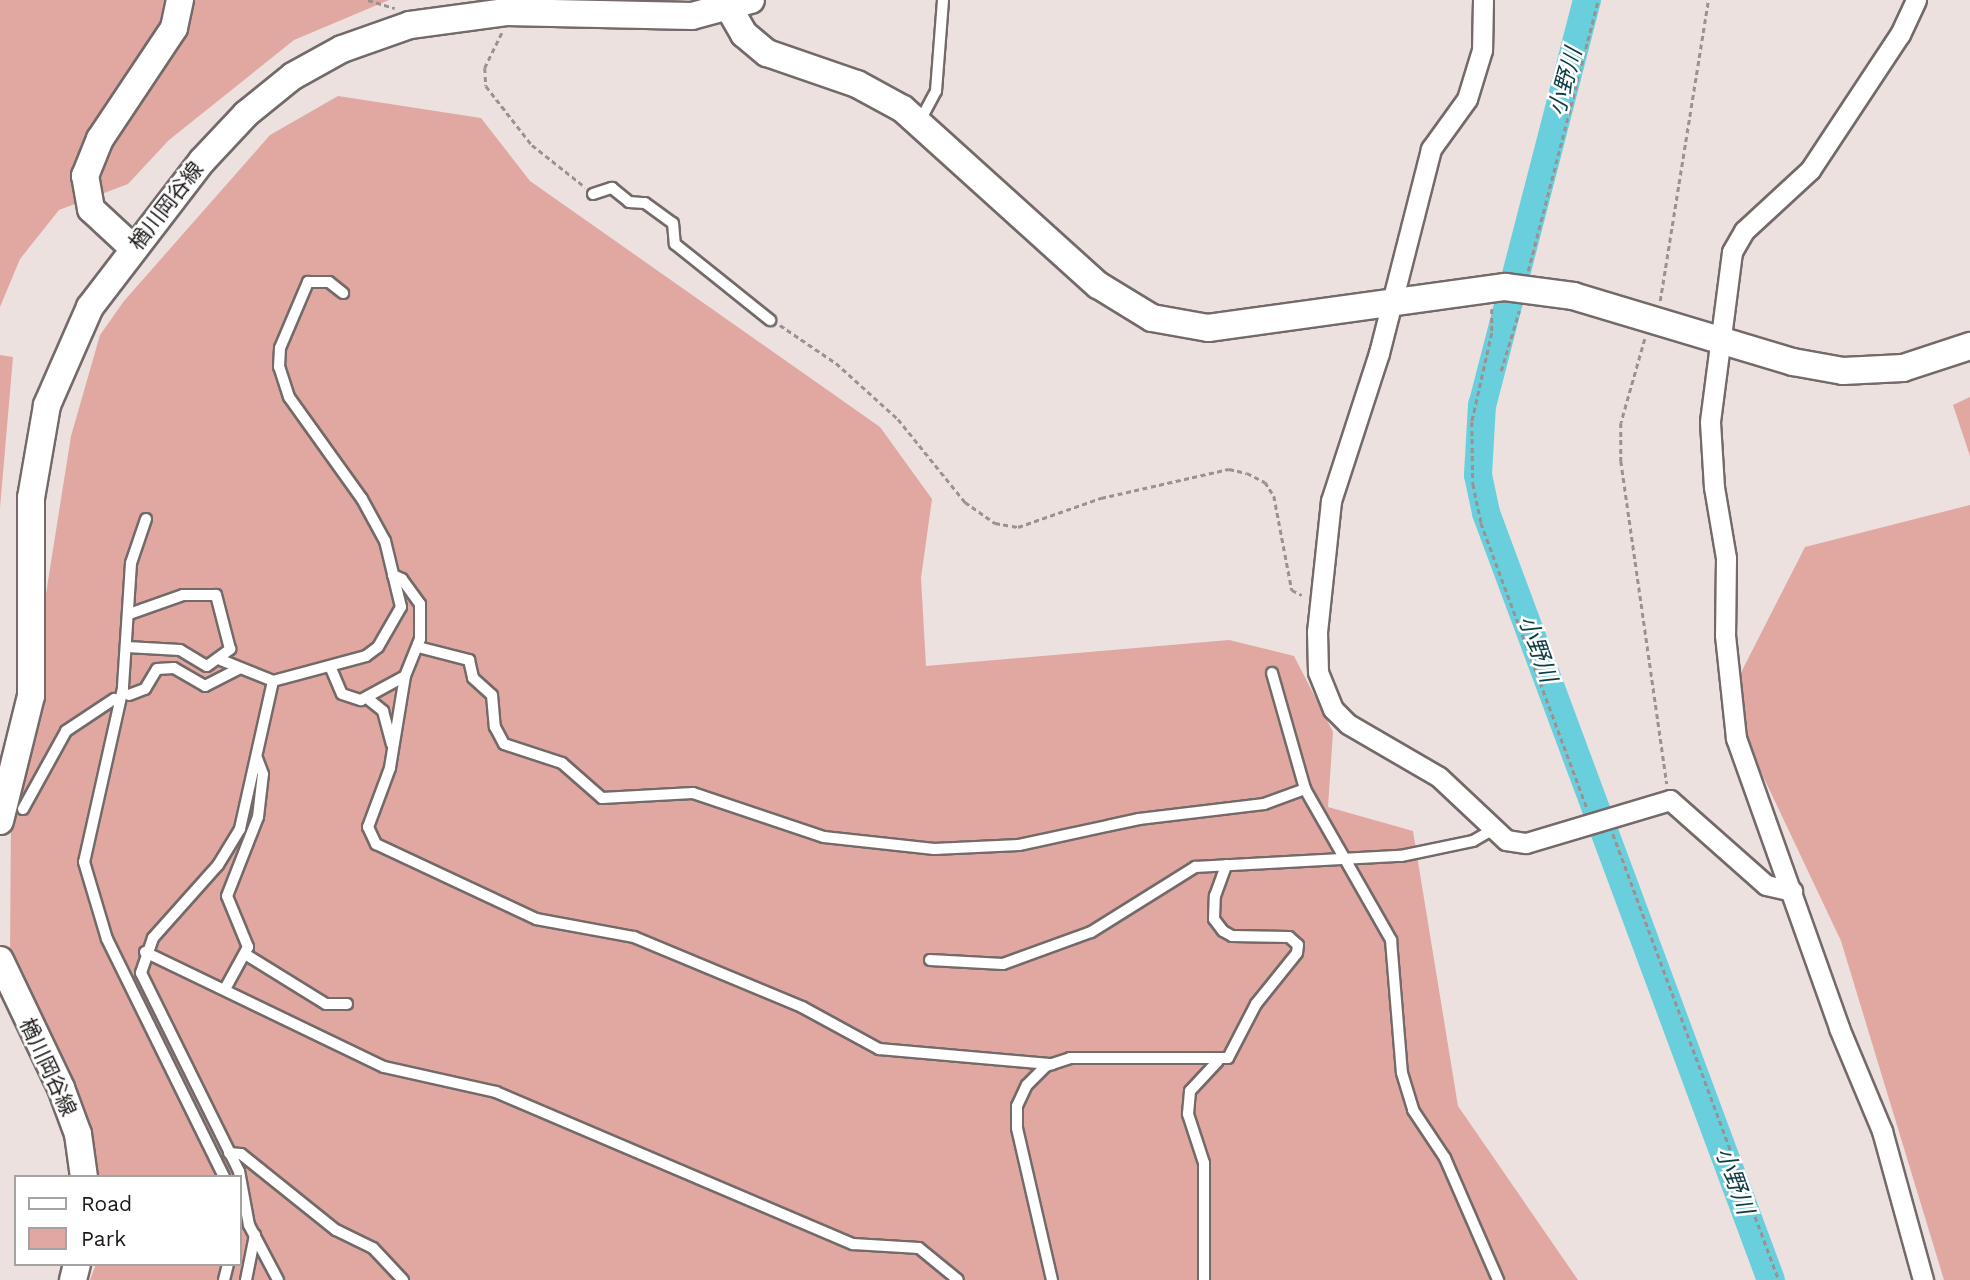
<!DOCTYPE html>
<meta charset="utf-8">
<style>
body{margin:0}
#map{position:relative;width:1970px;height:1280px;overflow:hidden;background:#ece1df;font-family:"Work Sans","Noto Sans JP",sans-serif}
div>[style]{position:absolute}
[style*='--x']{left:calc(var(--x)*1px);top:calc(var(--y)*1px);width:calc(var(--w)*1px);rotate:calc(var(--a)*1deg)}
.green>*{inset:0;background:#e1a8a2}
.river>*{height:28px;margin:-14px;padding:0 14px;transform-origin:14px;border-radius:14px;background:#6acfdd}
.path>*{height:2.5px;margin-top:-1.25px;transform-origin:0;background:repeating-linear-gradient(90deg,#9a9190 0 5px,transparent 0 8.5px)}
.roads{filter:drop-shadow(2px 0 #736a69) drop-shadow(-2px 0 #736a69) drop-shadow(0 2px #736a69) drop-shadow(0 -2px #736a69)}
.lane>*{height:10px;margin:-5px;padding:0 5px;transform-origin:5px;border-radius:5px;background:#fff}
.street>*{height:19px;margin:-9.5px;padding:0 9.5px;transform-origin:9.5px;border-radius:9.5px;background:#fff}
.secondary>*{height:26px;margin:-13px;padding:0 13px;transform-origin:13px;border-radius:13px;background:#fff}
span{translate:-50% -50%;white-space:nowrap;text-align:center;line-height:1.15;-webkit-text-stroke:5px #fff;paint-order:stroke}
.street-label{font-size:21px;color:#1c1817}
.water-label{font-size:23px;color:#0d3d43;font-style:italic}
.legend{position:absolute;left:14px;top:1175px;width:228px;height:91px;box-sizing:border-box;background:#fff;border:2px solid #a4a3a2;margin:0;padding:9px 12px;list-style:none;font-size:21px;color:#1c1817}
.legend li{display:flex;align-items:center;gap:14px;height:35px}
.legend b{width:35px;border:2px solid #a4a3a2}
</style>
<div id="map">
<div class="green">
<div style="clip-path:polygon(0 0,389px 0,294px 40px,169px 140px,128px 184px,59px 210px,20px 259px,0 307px)"></div>
<div style="clip-path:polygon(338px 96px,481px 118px,530px 181px,880px 427px,932px 499px,921px 578px,926px 666px,1229px 640px,1294px 656px,1333px 732px,1328px 807px,1413px 831px,1458px 1106px,1578px 1280px,90px 1280px,96px 1264px,240px 1264px,240px 1177px,77px 1177px,10px 954px,11px 814px,71px 436px,100px 335px,124px 301px,270px 135px)"></div>
<div style="clip-path:polygon(0 355px,13px 357px,0 508px)"></div>
<div style="clip-path:polygon(1970px 397px,1970px 456px,1953px 405px)"></div>
<div style="clip-path:polygon(1970px 505px,1970px 1280px,1944px 1280px,1841px 941px,1727px 700px,1805px 547px)"></div>
</div>
<div class="river">
<div style="--x:1587;--y:0;--w:418;--a:104.5"></div>
<div style="--x:1482;--y:405;--w:70;--a:93.3"></div>
<div style="--x:1478;--y:475;--w:39;--a:78"></div>
<div style="--x:1486;--y:513;--w:818;--a:69.62"></div>
</div>
<div class="path">
<div style="--x:368;--y:0;--w:28;--a:17"></div>
<div style="--x:502;--y:33;--w:39;--a:116"></div>
<div style="--x:485;--y:68;--w:18;--a:87"></div>
<div style="--x:486;--y:86;--w:75;--a:52.1"></div>
<div style="--x:532;--y:145;--w:68;--a:38.4"></div>
<div style="--x:1528;--y:271;--w:280;--a:-75.5"></div>
<div style="--x:1660;--y:301;--w:305;--a:-80.9"></div>
<div style="--x:1492;--y:309;--w:24;--a:90"></div>
<div style="--x:1492;--y:333;--w:91;--a:102.7"></div>
<div style="--x:1472;--y:422;--w:62;--a:89.1"></div>
<div style="--x:1473;--y:484;--w:40;--a:78"></div>
<div style="--x:1481;--y:523;--w:304;--a:69.6"></div>
<div style="--x:780;--y:325;--w:68;--a:34.2"></div>
<div style="--x:836;--y:363;--w:84;--a:42.1"></div>
<div style="--x:898;--y:419;--w:107;--a:51.1"></div>
<div style="--x:965;--y:502;--w:37;--a:35"></div>
<div style="--x:995;--y:523;--w:23;--a:10"></div>
<div style="--x:1018;--y:527;--w:88;--a:-19.3"></div>
<div style="--x:1101;--y:498;--w:131;--a:-12.8"></div>
<div style="--x:1229;--y:469;--w:18;--a:13"></div>
<div style="--x:1247;--y:473;--w:20;--a:27"></div>
<div style="--x:1265;--y:482;--w:17;--a:57"></div>
<div style="--x:1274;--y:496;--w:96;--a:79.2"></div>
<div style="--x:1292;--y:590;--w:11;--a:27"></div>
<div style="--x:1645;--y:339;--w:87;--a:105.9"></div>
<div style="--x:1621;--y:423;--w:38;--a:90"></div>
<div style="--x:1621;--y:461;--w:326;--a:81.9"></div>
<div style="--x:1501;--y:371;--w:63;--a:-73.3"></div>
<div style="--x:1613;--y:834;--w:476;--a:69.6"></div>
</div>
<div class="roads">
<div class="lane">
<div style="--x:920;--y:121;--w:34;--a:-62"></div>
<div style="--x:936;--y:91;--w:91;--a:-85.6"></div>
<div style="--x:593;--y:194;--w:20;--a:-18"></div>
<div style="--x:612;--y:188;--w:22;--a:39"></div>
<div style="--x:629;--y:202;--w:16;--a:4"></div>
<div style="--x:645;--y:203;--w:34;--a:36"></div>
<div style="--x:673;--y:223;--w:21;--a:85"></div>
<div style="--x:675;--y:244;--w:122;--a:38.7"></div>
<div style="--x:146;--y:519;--w:46;--a:108.8"></div>
<div style="--x:131;--y:563;--w:125;--a:93.7"></div>
<div style="--x:123;--y:688;--w:178;--a:102.6"></div>
<div style="--x:84;--y:862;--w:80;--a:73.4"></div>
<div style="--x:107;--y:939;--w:265;--a:63.8"></div>
<div style="--x:127;--y:647;--w:53;--a:3.2"></div>
<div style="--x:180;--y:650;--w:31;--a:31"></div>
<div style="--x:207;--y:666;--w:29;--a:-36"></div>
<div style="--x:230;--y:649;--w:56;--a:-104.5"></div>
<div style="--x:216;--y:595;--w:33;--a:180"></div>
<div style="--x:183;--y:595;--w:57;--a:160.6"></div>
<div style="--x:418;--y:647;--w:53;--a:14.3"></div>
<div style="--x:469;--y:660;--w:18;--a:77"></div>
<div style="--x:473;--y:678;--w:25;--a:42"></div>
<div style="--x:492;--y:695;--w:32;--a:85"></div>
<div style="--x:495;--y:727;--w:19;--a:62"></div>
<div style="--x:504;--y:744;--w:61;--a:18.1"></div>
<div style="--x:562;--y:763;--w:53;--a:41.2"></div>
<div style="--x:602;--y:798;--w:91;--a:-3.1"></div>
<div style="--x:693;--y:793;--w:138;--a:18.6"></div>
<div style="--x:824;--y:837;--w:111;--a:6.2"></div>
<div style="--x:934;--y:849;--w:85;--a:-2.7"></div>
<div style="--x:1019;--y:845;--w:123;--a:-12.2"></div>
<div style="--x:1139;--y:819;--w:126;--a:-6.8"></div>
<div style="--x:1264;--y:804;--w:44;--a:-20.1"></div>
<div style="--x:1305;--y:789;--w:174;--a:60.3"></div>
<div style="--x:1391;--y:940;--w:133;--a:85.3"></div>
<div style="--x:1402;--y:1073;--w:39;--a:73"></div>
<div style="--x:1413;--y:1110;--w:58;--a:56.3"></div>
<div style="--x:1445;--y:1158;--w:133;--a:66.5"></div>
<div style="--x:221;--y:660;--w:56;--a:22"></div>
<div style="--x:273;--y:681;--w:96;--a:-15"></div>
<div style="--x:366;--y:656;--w:15;--a:-37"></div>
<div style="--x:378;--y:647;--w:46;--a:-60.1"></div>
<div style="--x:401;--y:607;--w:68;--a:-103.6"></div>
<div style="--x:385;--y:541;--w:48;--a:-118.7"></div>
<div style="--x:362;--y:499;--w:125;--a:-125.6"></div>
<div style="--x:289;--y:397;--w:32;--a:-108"></div>
<div style="--x:279;--y:367;--w:19;--a:-87"></div>
<div style="--x:280;--y:348;--w:72;--a:-67"></div>
<div style="--x:308;--y:282;--w:21;--a:0"></div>
<div style="--x:329;--y:282;--w:18;--a:38"></div>
<div style="--x:330;--y:666;--w:30;--a:67"></div>
<div style="--x:342;--y:694;--w:20;--a:18"></div>
<div style="--x:361;--y:700;--w:50;--a:-28.6"></div>
<div style="--x:405;--y:676;--w:40;--a:-68"></div>
<div style="--x:420;--y:639;--w:35;--a:-90"></div>
<div style="--x:420;--y:604;--w:31;--a:-126"></div>
<div style="--x:402;--y:579;--w:10;--a:-156"></div>
<div style="--x:1272;--y:673;--w:121;--a:74.1"></div>
<div style="--x:405;--y:676;--w:93;--a:99.3"></div>
<div style="--x:390;--y:768;--w:63;--a:110.4"></div>
<div style="--x:368;--y:827;--w:19;--a:65"></div>
<div style="--x:376;--y:844;--w:177;--a:25.1"></div>
<div style="--x:536;--y:919;--w:100;--a:10.4"></div>
<div style="--x:634;--y:937;--w:182;--a:22.6"></div>
<div style="--x:802;--y:1007;--w:88;--a:28.6"></div>
<div style="--x:879;--y:1049;--w:174;--a:5"></div>
<div style="--x:273;--y:681;--w:152;--a:102.6"></div>
<div style="--x:240;--y:829;--w:42;--a:121.4"></div>
<div style="--x:218;--y:865;--w:98;--a:131.7"></div>
<div style="--x:153;--y:938;--w:37;--a:109"></div>
<div style="--x:141;--y:973;--w:221;--a:63.7"></div>
<div style="--x:239;--y:1171;--w:55;--a:79.5"></div>
<div style="--x:249;--y:1225;--w:62;--a:62.2"></div>
<div style="--x:129;--y:695;--w:17;--a:-21"></div>
<div style="--x:145;--y:689;--w:23;--a:-59"></div>
<div style="--x:157;--y:669;--w:17;--a:-3"></div>
<div style="--x:174;--y:668;--w:36;--a:30"></div>
<div style="--x:205;--y:686;--w:39;--a:-27"></div>
<div style="--x:367;--y:698;--w:21;--a:39"></div>
<div style="--x:383;--y:711;--w:34;--a:75"></div>
<div style="--x:23;--y:809;--w:89;--a:-61.1"></div>
<div style="--x:66;--y:731;--w:58;--a:-33.7"></div>
<div style="--x:145;--y:952;--w:265;--a:25.7"></div>
<div style="--x:384;--y:1067;--w:115;--a:12.6"></div>
<div style="--x:496;--y:1092;--w:388;--a:23.1"></div>
<div style="--x:853;--y:1244;--w:66;--a:3.5"></div>
<div style="--x:919;--y:1248;--w:50;--a:39.4"></div>
<div style="--x:245;--y:954;--w:95;--a:31.7"></div>
<div style="--x:326;--y:1004;--w:21;--a:0"></div>
<div style="--x:930;--y:960;--w:73;--a:3.1"></div>
<div style="--x:1003;--y:964;--w:94;--a:-20"></div>
<div style="--x:1091;--y:932;--w:123;--a:-32"></div>
<div style="--x:1195;--y:867;--w:206;--a:-3.1"></div>
<div style="--x:1401;--y:856;--w:74;--a:-11.8"></div>
<div style="--x:1473;--y:841;--w:24;--a:-30"></div>
<div style="--x:225;--y:989;--w:48;--a:-61.3"></div>
<div style="--x:248;--y:947;--w:55;--a:-112.4"></div>
<div style="--x:227;--y:896;--w:85;--a:-68.6"></div>
<div style="--x:258;--y:817;--w:43;--a:-83.4"></div>
<div style="--x:263;--y:774;--w:17;--a:-111"></div>
<div style="--x:229;--y:1153;--w:12;--a:5"></div>
<div style="--x:241;--y:1154;--w:122;--a:38.7"></div>
<div style="--x:336;--y:1230;--w:41;--a:25.9"></div>
<div style="--x:373;--y:1248;--w:44;--a:46.8"></div>
<div style="--x:224;--y:1280;--w:16;--a:-76"></div>
<div style="--x:246;--y:1280;--w:46;--a:-78.7"></div>
<div style="--x:1052;--y:1280;--w:156;--a:-103"></div>
<div style="--x:1017;--y:1128;--w:22;--a:-90"></div>
<div style="--x:1017;--y:1106;--w:23;--a:-65"></div>
<div style="--x:1027;--y:1085;--w:27;--a:-45"></div>
<div style="--x:1046;--y:1066;--w:25;--a:-18"></div>
<div style="--x:1070;--y:1058;--w:158;--a:0"></div>
<div style="--x:1228;--y:1058;--w:61;--a:-62.6"></div>
<div style="--x:1256;--y:1004;--w:65;--a:-51.2"></div>
<div style="--x:1297;--y:953;--w:8;--a:-83"></div>
<div style="--x:1298;--y:945;--w:12;--a:-138"></div>
<div style="--x:1289;--y:937;--w:57;--a:-179"></div>
<div style="--x:1232;--y:936;--w:10;--a:-151"></div>
<div style="--x:1223;--y:931;--w:15;--a:-127"></div>
<div style="--x:1214;--y:919;--w:23;--a:-88"></div>
<div style="--x:1215;--y:896;--w:33;--a:-70"></div>
<div style="--x:1204;--y:1280;--w:117;--a:-90"></div>
<div style="--x:1204;--y:1163;--w:52;--a:-108.1"></div>
<div style="--x:1188;--y:1114;--w:23;--a:-85"></div>
<div style="--x:1190;--y:1091;--w:41;--a:-47"></div>
</div>
<div class="street">
<div style="--x:1483;--y:0;--w:50;--a:91.1"></div>
<div style="--x:1482;--y:50;--w:51;--a:107"></div>
<div style="--x:1467;--y:99;--w:62;--a:125.8"></div>
<div style="--x:1431;--y:149;--w:211;--a:104.3"></div>
<div style="--x:1379;--y:353;--w:156;--a:108"></div>
<div style="--x:1331;--y:501;--w:131;--a:96.1"></div>
<div style="--x:1317;--y:631;--w:41;--a:88.6"></div>
<div style="--x:1318;--y:672;--w:40;--a:68"></div>
<div style="--x:1333;--y:709;--w:21;--a:45"></div>
<div style="--x:1348;--y:724;--w:105;--a:30.2"></div>
<div style="--x:1439;--y:777;--w:92;--a:43.2"></div>
<div style="--x:1506;--y:840;--w:20;--a:9"></div>
<div style="--x:1526;--y:843;--w:150;--a:-16.6"></div>
<div style="--x:1670;--y:800;--w:128;--a:41.5"></div>
<div style="--x:1766;--y:885;--w:27;--a:13"></div>
<div style="--x:1916;--y:0;--w:38;--a:115"></div>
<div style="--x:1900;--y:34;--w:163;--a:123.5"></div>
<div style="--x:1810;--y:170;--w:90;--a:137.3"></div>
<div style="--x:1744;--y:231;--w:24;--a:120"></div>
<div style="--x:1732;--y:252;--w:171;--a:97.4"></div>
<div style="--x:1710;--y:422;--w:65;--a:86.5"></div>
<div style="--x:1714;--y:487;--w:72;--a:80.4"></div>
<div style="--x:1726;--y:558;--w:77;--a:90.7"></div>
<div style="--x:1725;--y:635;--w:104;--a:83.9"></div>
<div style="--x:1736;--y:738;--w:308;--a:70.4"></div>
<div style="--x:1839;--y:1028;--w:112;--a:67.3"></div>
<div style="--x:1882;--y:1131;--w:155;--a:74.6"></div>
</div>
<div class="secondary">
<div style="--x:729;--y:8;--w:30;--a:60"></div>
<div style="--x:744;--y:34;--w:30;--a:40"></div>
<div style="--x:767;--y:53;--w:95;--a:19"></div>
<div style="--x:857;--y:84;--w:52;--a:28.5"></div>
<div style="--x:903;--y:109;--w:263;--a:42.1"></div>
<div style="--x:1098;--y:285;--w:63;--a:31.4"></div>
<div style="--x:1152;--y:318;--w:57;--a:10.1"></div>
<div style="--x:1208;--y:328;--w:300;--a:-7.9"></div>
<div style="--x:1505;--y:287;--w:69;--a:7.5"></div>
<div style="--x:1573;--y:296;--w:230;--a:16.7"></div>
<div style="--x:1793;--y:362;--w:51;--a:10.2"></div>
<div style="--x:1843;--y:371;--w:60;--a:-2.9"></div>
<div style="--x:1903;--y:368;--w:71;--a:-18.2"></div>
<div style="--x:133;--y:248;--w:57;--a:-137.1"></div>
<div style="--x:91;--y:209;--w:34;--a:-100"></div>
<div style="--x:85;--y:176;--w:40;--a:-68"></div>
<div style="--x:100;--y:139;--w:133;--a:-56.3"></div>
<div style="--x:174;--y:28;--w:29;--a:-78"></div>
<div style="--x:0;--y:821;--w:129;--a:-76.1"></div>
<div style="--x:31;--y:696;--w:198;--a:-90"></div>
<div style="--x:31;--y:498;--w:94;--a:-80.2"></div>
<div style="--x:47;--y:405;--w:107;--a:-66.3"></div>
<div style="--x:90;--y:307;--w:184;--a:-52.5"></div>
<div style="--x:202;--y:161;--w:64;--a:-46.9"></div>
<div style="--x:246;--y:114;--w:60;--a:-39"></div>
<div style="--x:293;--y:76;--w:56;--a:-28.9"></div>
<div style="--x:342;--y:49;--w:72;--a:-19.4"></div>
<div style="--x:410;--y:25;--w:97;--a:-7.7"></div>
<div style="--x:506;--y:12;--w:186;--a:1.2"></div>
<div style="--x:692;--y:16;--w:61;--a:-15.2"></div>
<div style="--x:0;--y:960;--w:142;--a:64.5"></div>
<div style="--x:61;--y:1088;--w:49;--a:69.7"></div>
<div style="--x:78;--y:1134;--w:43;--a:82.1"></div>
<div style="--x:73;--y:1280;--w:16;--a:-76"></div>
</div>
</div>
<div class="street-label">
<span style="left:166px;top:206px;rotate:-52deg">楢川岡谷線</span>
<span style="left:48px;top:1067px;rotate:65deg">楢川岡谷線</span>
</div>
<div class="water-label">
<span style="left:1566px;top:82px;rotate:-75deg">小野川</span>
<span style="left:1537px;top:649px;rotate:70deg">小野川</span>
<span style="left:1734px;top:1181px;rotate:70deg">小野川</span>
</div>
<ul class="legend">
<li><b style="height:9px;background:#fff"></b>Road</li>
<li><b style="height:19px;background:#e1a8a2"></b>Park</li>
</ul>
</div>
